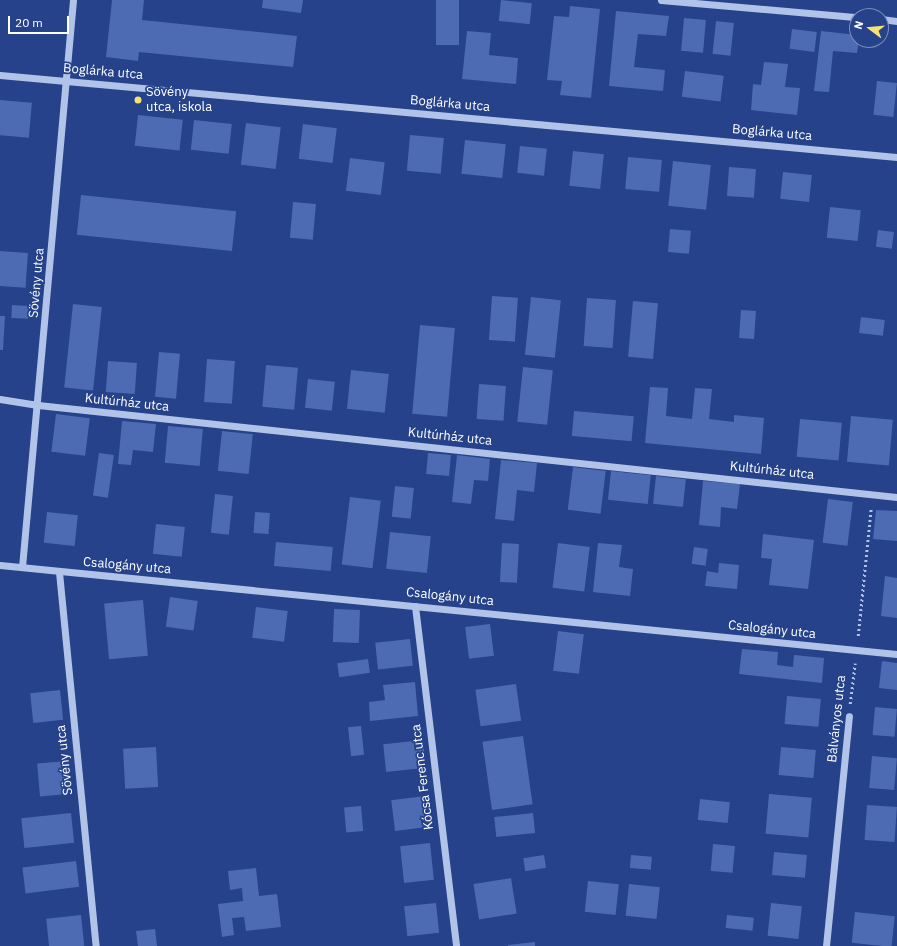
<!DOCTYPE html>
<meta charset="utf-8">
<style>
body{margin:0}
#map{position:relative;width:897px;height:946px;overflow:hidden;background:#25428a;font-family:"IBM Plex Sans",sans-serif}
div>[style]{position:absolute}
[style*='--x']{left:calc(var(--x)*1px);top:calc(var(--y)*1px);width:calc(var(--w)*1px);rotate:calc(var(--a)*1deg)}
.building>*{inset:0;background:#4d6bb2;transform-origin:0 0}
.path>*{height:2.5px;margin-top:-1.25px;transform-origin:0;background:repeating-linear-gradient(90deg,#b2c3ea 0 2px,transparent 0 5px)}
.minor>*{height:7px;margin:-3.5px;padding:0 3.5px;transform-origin:3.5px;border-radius:3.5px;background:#b2c3ea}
.dots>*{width:11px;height:11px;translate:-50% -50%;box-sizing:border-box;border:2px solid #25428a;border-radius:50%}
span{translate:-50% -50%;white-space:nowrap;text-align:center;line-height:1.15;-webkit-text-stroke:3.5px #25428a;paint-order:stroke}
.street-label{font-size:13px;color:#fff}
.poi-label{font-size:13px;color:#fff}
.left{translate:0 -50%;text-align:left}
.north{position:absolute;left:849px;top:8px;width:40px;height:40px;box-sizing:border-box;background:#25428a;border:1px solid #7c8eb9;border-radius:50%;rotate:286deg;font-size:11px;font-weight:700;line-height:16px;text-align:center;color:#fff}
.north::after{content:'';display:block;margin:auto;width:14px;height:18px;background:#f4e276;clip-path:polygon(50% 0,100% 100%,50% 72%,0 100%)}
.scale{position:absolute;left:8px;top:16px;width:61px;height:18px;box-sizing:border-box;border:2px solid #fff;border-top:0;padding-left:5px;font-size:12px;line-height:14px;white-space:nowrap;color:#fff;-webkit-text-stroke:3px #25428a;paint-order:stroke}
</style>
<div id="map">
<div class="building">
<div style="clip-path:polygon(112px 0,144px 0,142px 20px,297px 36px,293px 67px,139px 52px,138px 61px,106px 57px)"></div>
<div style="clip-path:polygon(263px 0,303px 0,301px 13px,262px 8px)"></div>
<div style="left:436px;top:0;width:23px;height:45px"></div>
<div style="left:501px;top:0;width:31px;height:21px;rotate:6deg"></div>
<div style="clip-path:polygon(570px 6px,600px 9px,591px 98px,560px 95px,562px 81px,547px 80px,554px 16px,569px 17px)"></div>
<div style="clip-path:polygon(616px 11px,669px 16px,666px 36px,638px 34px,634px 67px,665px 70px,663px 91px,609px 86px)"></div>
<div style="left:684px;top:18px;width:22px;height:33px;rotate:5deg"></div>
<div style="left:716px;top:21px;width:18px;height:33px;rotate:6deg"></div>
<div style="left:792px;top:29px;width:25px;height:20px;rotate:7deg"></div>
<div style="clip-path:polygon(467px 31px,491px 33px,489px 55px,518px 58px,516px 84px,462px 79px)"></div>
<div style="clip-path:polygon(821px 31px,857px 35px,859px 40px,857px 53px,833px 51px,829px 92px,814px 91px)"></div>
<div style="clip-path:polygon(764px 62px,788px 64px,785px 87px,800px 88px,797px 115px,751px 110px,753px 84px,761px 85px)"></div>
<div style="left:685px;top:71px;width:39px;height:26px;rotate:7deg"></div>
<div style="left:877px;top:81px;width:20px;height:34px;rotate:6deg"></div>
<div style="left:0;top:100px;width:32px;height:35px;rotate:5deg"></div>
<div style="left:138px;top:115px;width:45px;height:31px;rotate:6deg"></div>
<div style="left:194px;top:120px;width:38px;height:30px;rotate:6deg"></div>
<div style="left:246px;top:123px;width:35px;height:42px;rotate:7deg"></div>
<div style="left:303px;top:124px;width:34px;height:35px;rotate:7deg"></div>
<div style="left:410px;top:135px;width:34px;height:36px;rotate:5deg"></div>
<div style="left:465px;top:140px;width:41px;height:34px;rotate:6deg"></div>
<div style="left:520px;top:146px;width:27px;height:27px;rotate:6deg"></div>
<div style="left:573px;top:151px;width:31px;height:35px;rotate:6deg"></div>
<div style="left:628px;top:157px;width:34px;height:32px;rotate:5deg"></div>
<div style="left:350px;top:158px;width:35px;height:33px;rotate:7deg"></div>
<div style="left:673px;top:161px;width:38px;height:45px;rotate:6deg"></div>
<div style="left:729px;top:167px;width:27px;height:29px;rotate:4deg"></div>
<div style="left:783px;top:172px;width:29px;height:27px;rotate:6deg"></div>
<div style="left:81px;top:195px;width:156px;height:40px;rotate:6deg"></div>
<div style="left:293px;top:202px;width:23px;height:36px;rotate:5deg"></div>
<div style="left:830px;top:207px;width:31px;height:31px;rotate:6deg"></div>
<div style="left:670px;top:229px;width:21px;height:23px;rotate:5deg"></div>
<div style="left:878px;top:230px;width:16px;height:17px;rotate:7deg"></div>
<div style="left:0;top:251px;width:28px;height:35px;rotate:4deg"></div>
<div style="left:492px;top:296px;width:26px;height:44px;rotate:4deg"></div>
<div style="left:531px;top:297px;width:30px;height:58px;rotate:6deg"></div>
<div style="left:587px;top:298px;width:29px;height:48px;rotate:4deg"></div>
<div style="left:633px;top:301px;width:25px;height:56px;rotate:5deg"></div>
<div style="left:73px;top:304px;width:29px;height:84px;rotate:6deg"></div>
<div style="left:12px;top:305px;width:17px;height:13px;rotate:3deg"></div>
<div style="left:741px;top:310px;width:15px;height:28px;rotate:4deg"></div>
<div style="clip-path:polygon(0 316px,5px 316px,3px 350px,0 350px)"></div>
<div style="left:861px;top:317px;width:24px;height:16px;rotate:7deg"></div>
<div style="left:420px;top:325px;width:35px;height:89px;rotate:5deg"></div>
<div style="left:159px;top:352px;width:21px;height:45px;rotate:5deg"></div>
<div style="left:207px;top:359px;width:28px;height:43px;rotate:4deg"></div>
<div style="left:108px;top:361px;width:29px;height:31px;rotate:4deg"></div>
<div style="left:266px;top:365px;width:32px;height:42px;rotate:5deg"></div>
<div style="left:523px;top:367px;width:30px;height:55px;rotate:6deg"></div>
<div style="left:351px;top:370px;width:38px;height:39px;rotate:6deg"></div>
<div style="left:308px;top:379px;width:27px;height:29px;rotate:6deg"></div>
<div style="left:479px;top:384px;width:27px;height:35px;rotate:4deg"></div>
<div style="clip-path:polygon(650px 387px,668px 388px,666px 416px,692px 419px,695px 388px,712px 389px,709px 419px,734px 422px,734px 415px,764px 418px,761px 454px,645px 443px)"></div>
<div style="left:574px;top:411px;width:60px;height:25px;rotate:5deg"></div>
<div style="left:56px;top:414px;width:34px;height:38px;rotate:7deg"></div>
<div style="left:851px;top:416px;width:42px;height:46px;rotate:5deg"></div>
<div style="left:800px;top:419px;width:42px;height:38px;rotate:5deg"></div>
<div style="clip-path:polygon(122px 421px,156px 424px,153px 452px,133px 450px,131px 465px,118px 464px)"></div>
<div style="left:168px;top:426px;width:35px;height:37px;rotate:5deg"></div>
<div style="left:222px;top:431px;width:31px;height:40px;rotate:6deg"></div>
<div style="left:99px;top:453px;width:15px;height:43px;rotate:8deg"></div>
<div style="left:428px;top:453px;width:23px;height:21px;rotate:5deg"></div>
<div style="clip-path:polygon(457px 455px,490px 459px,488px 481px,474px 480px,471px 504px,452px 502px)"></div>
<div style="clip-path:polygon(501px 460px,537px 463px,534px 492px,517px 490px,514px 521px,495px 519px)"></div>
<div style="left:573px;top:467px;width:33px;height:43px;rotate:7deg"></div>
<div style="left:611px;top:471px;width:40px;height:29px;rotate:6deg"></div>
<div style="left:656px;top:476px;width:30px;height:28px;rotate:6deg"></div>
<div style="clip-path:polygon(703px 481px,740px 484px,737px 509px,721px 507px,720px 527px,699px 525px)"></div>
<div style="left:395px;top:486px;width:19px;height:31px;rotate:6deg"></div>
<div style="left:215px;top:494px;width:18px;height:39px;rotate:6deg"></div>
<div style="left:350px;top:497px;width:31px;height:68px;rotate:7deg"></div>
<div style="left:828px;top:499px;width:25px;height:44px;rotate:7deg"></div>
<div style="clip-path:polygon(876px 510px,897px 511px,897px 541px,873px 539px)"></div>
<div style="left:47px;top:512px;width:31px;height:31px;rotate:6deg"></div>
<div style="left:255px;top:512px;width:15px;height:21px;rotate:4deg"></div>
<div style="left:156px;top:524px;width:29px;height:30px;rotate:6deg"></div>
<div style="left:390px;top:532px;width:41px;height:37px;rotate:6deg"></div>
<div style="clip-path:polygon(763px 534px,814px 540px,808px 589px,769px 585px,772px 559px,761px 558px)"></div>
<div style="left:276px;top:542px;width:57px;height:24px;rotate:5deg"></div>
<div style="left:502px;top:543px;width:17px;height:39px;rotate:3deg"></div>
<div style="left:558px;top:543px;width:32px;height:45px;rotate:7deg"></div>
<div style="clip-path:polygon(598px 543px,622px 545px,619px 567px,633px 569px,630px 596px,593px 592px)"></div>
<div style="left:694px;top:547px;width:14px;height:17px;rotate:8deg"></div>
<div style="clip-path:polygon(719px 563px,739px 565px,737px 589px,705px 586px,707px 571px,718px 573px)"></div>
<div style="clip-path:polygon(885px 576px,897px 578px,897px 618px,881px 616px)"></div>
<div style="left:170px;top:597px;width:28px;height:30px;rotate:8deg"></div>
<div style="left:143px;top:600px;width:56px;height:39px;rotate:85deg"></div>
<div style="left:256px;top:607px;width:32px;height:31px;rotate:7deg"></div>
<div style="left:334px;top:609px;width:26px;height:33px;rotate:2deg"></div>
<div style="left:490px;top:624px;width:32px;height:25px;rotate:83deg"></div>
<div style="left:558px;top:631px;width:26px;height:40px;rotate:7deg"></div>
<div style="left:410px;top:639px;width:27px;height:35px;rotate:84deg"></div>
<div style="clip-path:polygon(742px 649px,778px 652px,777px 665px,793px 667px,794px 655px,824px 658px,822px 683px,739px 674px)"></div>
<div style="left:368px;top:659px;width:14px;height:31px;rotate:82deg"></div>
<div style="clip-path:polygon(882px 661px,897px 663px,897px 690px,879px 688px)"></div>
<div style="clip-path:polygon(415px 682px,418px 716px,370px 721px,369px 702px,385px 700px,383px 685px)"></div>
<div style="left:516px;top:684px;width:37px;height:41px;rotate:82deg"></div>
<div style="left:60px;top:690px;width:30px;height:30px;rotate:84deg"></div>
<div style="left:787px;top:696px;width:34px;height:28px;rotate:5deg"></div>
<div style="left:875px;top:707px;width:22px;height:28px;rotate:5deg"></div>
<div style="left:361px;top:726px;width:29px;height:13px;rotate:84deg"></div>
<div style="left:523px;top:736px;width:69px;height:41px;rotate:82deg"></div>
<div style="left:423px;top:740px;width:28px;height:40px;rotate:84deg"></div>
<div style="left:156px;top:747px;width:40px;height:33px;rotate:87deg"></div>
<div style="left:781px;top:747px;width:35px;height:28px;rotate:5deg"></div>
<div style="left:872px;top:756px;width:25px;height:32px;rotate:5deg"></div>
<div style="left:67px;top:761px;width:33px;height:30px;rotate:85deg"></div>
<div style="left:769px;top:794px;width:43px;height:40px;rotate:5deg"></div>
<div style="left:425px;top:796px;width:31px;height:34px;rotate:83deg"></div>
<div style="left:700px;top:799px;width:30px;height:21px;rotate:6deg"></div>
<div style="left:867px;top:805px;width:30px;height:35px;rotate:4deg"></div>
<div style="left:361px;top:806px;width:25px;height:17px;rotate:85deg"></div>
<div style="left:71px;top:813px;width:30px;height:50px;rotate:84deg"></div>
<div style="left:533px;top:813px;width:20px;height:39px;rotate:84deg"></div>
<div style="left:430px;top:843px;width:37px;height:30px;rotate:84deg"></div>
<div style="left:713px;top:844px;width:22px;height:27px;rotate:5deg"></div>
<div style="left:774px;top:852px;width:33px;height:23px;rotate:5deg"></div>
<div style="left:544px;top:855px;width:13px;height:21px;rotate:81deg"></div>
<div style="left:631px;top:855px;width:21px;height:13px;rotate:5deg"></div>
<div style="left:76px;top:861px;width:26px;height:54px;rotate:83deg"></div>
<div style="clip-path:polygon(256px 868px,259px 896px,277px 894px,281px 927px,246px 931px,244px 917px,232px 918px,234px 935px,222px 937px,218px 904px,243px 901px,242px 888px,230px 890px,228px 871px)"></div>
<div style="left:511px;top:878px;width:36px;height:38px;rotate:81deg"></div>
<div style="left:588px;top:881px;width:31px;height:31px;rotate:6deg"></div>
<div style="left:629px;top:884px;width:31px;height:32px;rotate:6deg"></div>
<div style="left:436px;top:903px;width:30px;height:32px;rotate:84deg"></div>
<div style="left:771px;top:903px;width:31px;height:33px;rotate:6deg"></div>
<div style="left:855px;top:912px;width:40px;height:31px;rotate:6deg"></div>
<div style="left:81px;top:915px;width:31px;height:35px;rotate:84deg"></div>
<div style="left:727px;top:915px;width:27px;height:13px;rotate:6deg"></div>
<div style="clip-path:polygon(155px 929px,157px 946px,138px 946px,136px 931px)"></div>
<div style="clip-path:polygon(535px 942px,535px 946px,508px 946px,508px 945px)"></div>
</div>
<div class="path">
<div style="--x:858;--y:636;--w:129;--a:-84.2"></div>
<div style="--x:850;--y:704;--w:41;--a:-83"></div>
</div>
<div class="minor">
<div style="--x:661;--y:0;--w:197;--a:5"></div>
<div style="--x:881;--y:19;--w:16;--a:7"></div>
<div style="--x:0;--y:75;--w:901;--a:5.22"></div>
<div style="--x:0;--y:399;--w:38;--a:9"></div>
<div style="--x:38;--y:405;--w:864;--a:6.11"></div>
<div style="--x:0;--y:565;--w:901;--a:5.67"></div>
<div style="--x:22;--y:567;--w:569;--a:-84.86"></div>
<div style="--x:59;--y:572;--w:376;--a:84.4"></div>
<div style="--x:415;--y:606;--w:342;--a:83.1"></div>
<div style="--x:826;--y:946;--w:231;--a:-84.3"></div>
</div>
<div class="dots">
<div style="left:138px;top:100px;background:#f4e276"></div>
</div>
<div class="street-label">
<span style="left:103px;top:72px;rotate:5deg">Boglárka utca</span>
<span style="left:450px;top:104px;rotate:5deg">Boglárka utca</span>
<span style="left:772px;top:133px;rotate:5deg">Boglárka utca</span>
<span style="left:37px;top:283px;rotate:-85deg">Sövény utca</span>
<span style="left:127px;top:403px;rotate:6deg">Kultúrház utca</span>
<span style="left:450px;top:437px;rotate:6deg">Kultúrház utca</span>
<span style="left:772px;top:471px;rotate:6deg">Kultúrház utca</span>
<span style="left:127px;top:566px;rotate:5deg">Csalogány utca</span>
<span style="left:450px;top:597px;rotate:6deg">Csalogány utca</span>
<span style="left:772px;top:630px;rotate:6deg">Csalogány utca</span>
<span style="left:837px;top:719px;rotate:-84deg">Bálványos utca</span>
<span style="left:65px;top:760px;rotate:-96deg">Sövény utca</span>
<span style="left:423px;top:777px;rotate:-97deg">Kócsa Ferenc utca</span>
</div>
<div class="poi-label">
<span class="left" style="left:146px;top:100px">Sövény<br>utca, iskola</span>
</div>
<div class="north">N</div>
<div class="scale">20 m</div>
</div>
